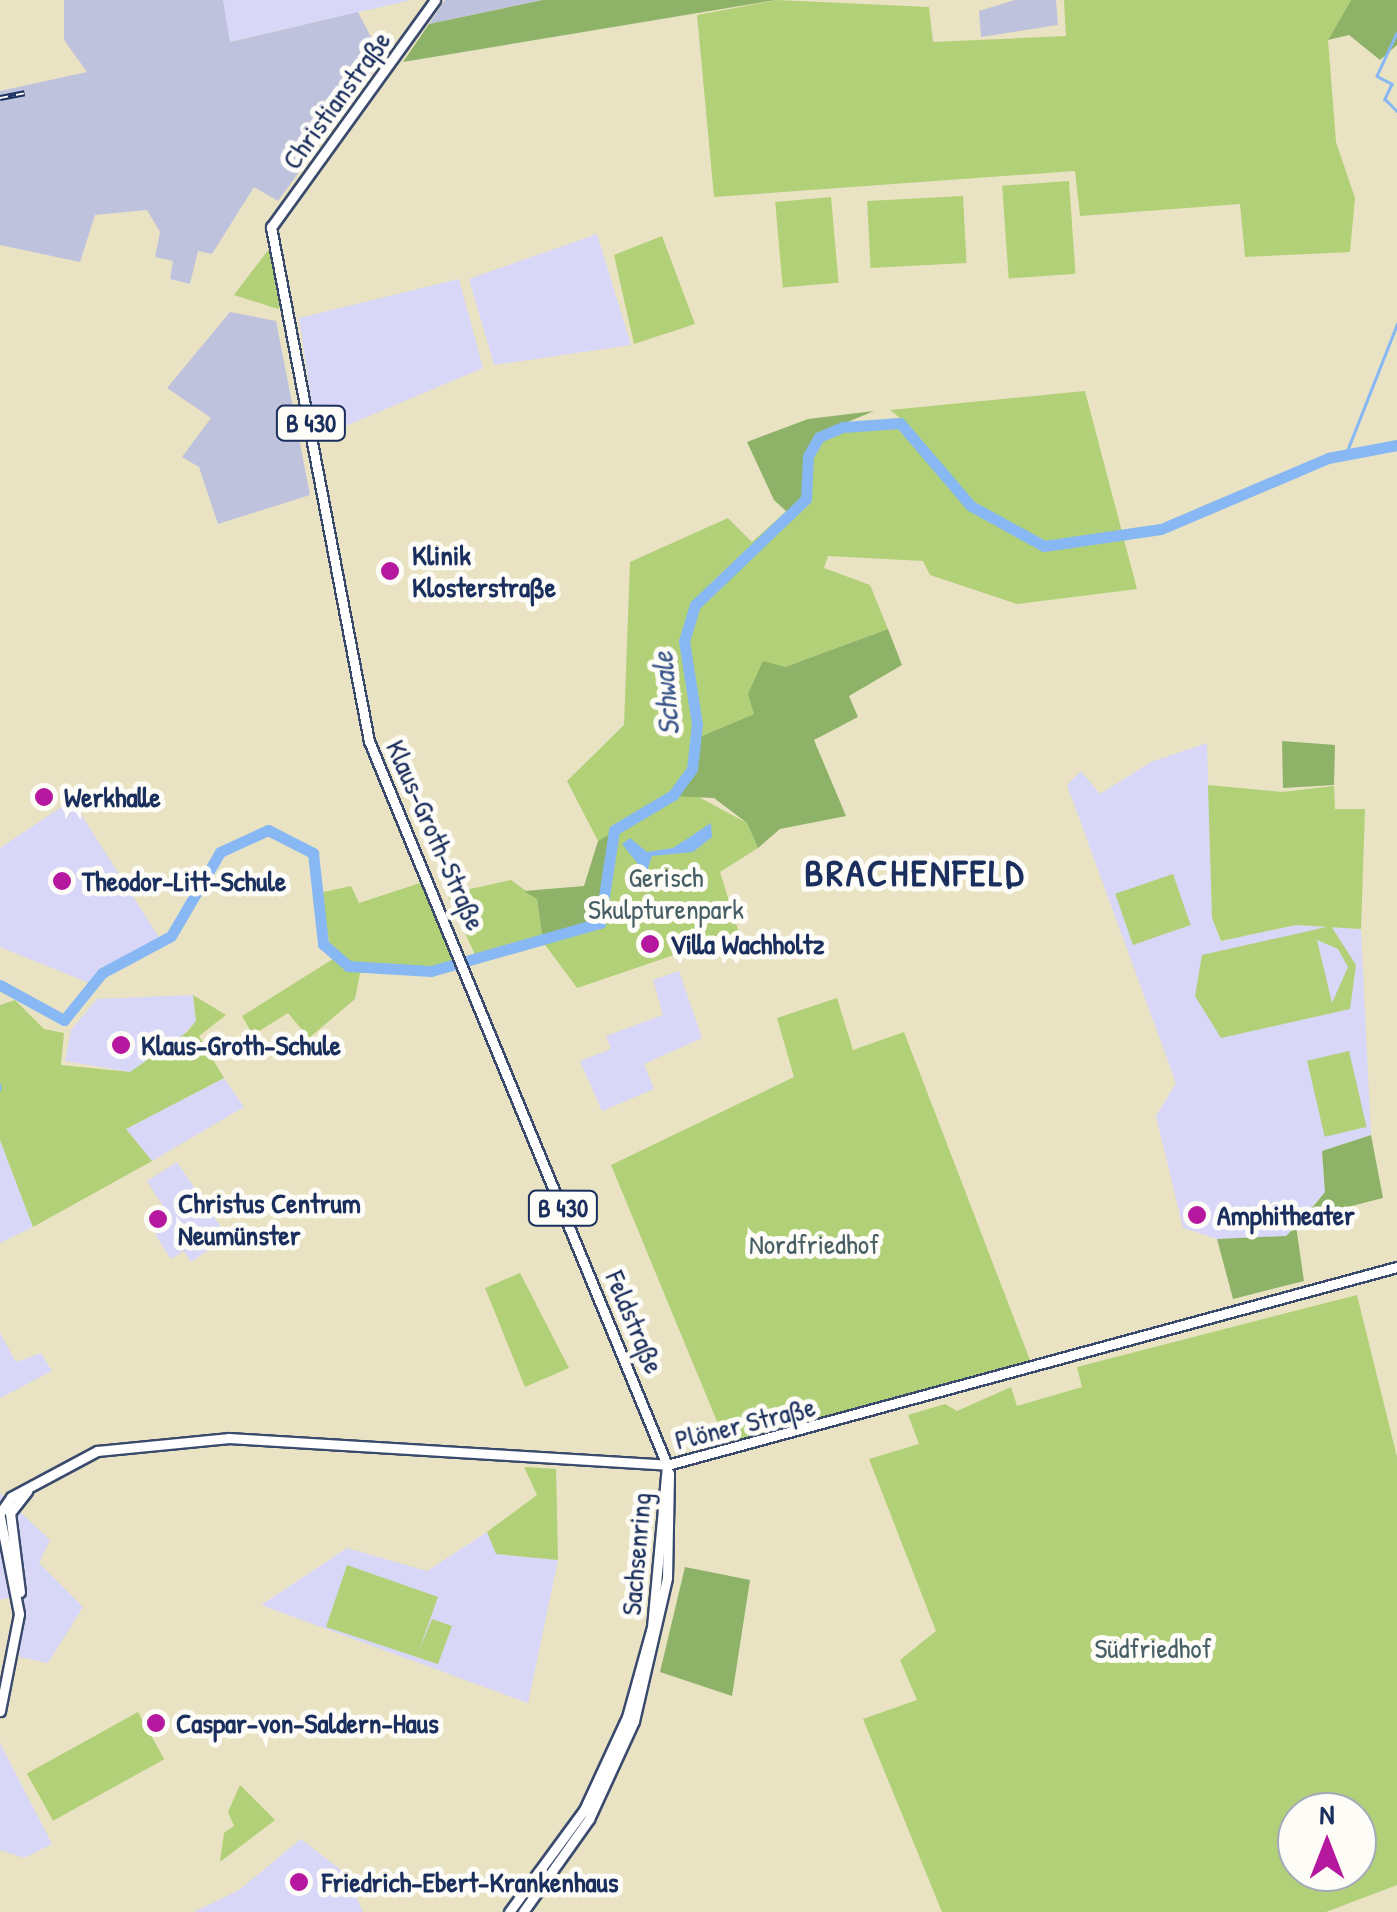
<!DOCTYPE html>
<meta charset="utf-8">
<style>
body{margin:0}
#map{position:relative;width:1397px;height:1912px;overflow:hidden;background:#e9e3c3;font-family:"Patrick Hand",sans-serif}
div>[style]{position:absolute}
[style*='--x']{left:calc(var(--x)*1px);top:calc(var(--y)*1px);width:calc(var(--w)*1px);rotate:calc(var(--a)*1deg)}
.built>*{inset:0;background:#d8d7f8}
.industrial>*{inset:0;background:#bfc2dd}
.green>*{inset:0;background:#b2d077;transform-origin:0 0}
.forest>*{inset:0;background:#8db268}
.water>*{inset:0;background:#88b8f4}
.stream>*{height:2.5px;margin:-1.25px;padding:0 1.25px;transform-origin:1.25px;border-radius:1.25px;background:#88b8f4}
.river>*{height:11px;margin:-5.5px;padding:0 5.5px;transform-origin:5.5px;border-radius:5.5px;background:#88b8f4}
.roads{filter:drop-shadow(2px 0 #3a4a6d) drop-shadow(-2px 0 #3a4a6d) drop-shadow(0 2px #3a4a6d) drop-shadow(0 -2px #3a4a6d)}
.secondary>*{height:9px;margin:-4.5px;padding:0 4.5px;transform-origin:4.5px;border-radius:4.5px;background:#fff}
.primary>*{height:9px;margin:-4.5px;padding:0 4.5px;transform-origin:4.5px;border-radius:4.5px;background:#fff}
.rail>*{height:6px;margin-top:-3px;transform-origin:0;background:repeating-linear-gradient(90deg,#fdfcf7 0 8px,#1b2f5e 0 16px);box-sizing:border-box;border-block:2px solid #1b2f5e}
.dots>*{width:28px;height:28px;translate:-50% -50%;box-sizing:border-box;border:5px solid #fdfcf7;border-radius:50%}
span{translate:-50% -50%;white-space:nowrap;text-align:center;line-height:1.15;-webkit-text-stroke:10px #fdfcf7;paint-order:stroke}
.shield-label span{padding:2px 8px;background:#fdfcf7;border:2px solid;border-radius:8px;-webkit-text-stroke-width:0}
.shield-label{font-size:25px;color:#1b2f5e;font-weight:700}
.street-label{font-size:28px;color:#1b2f5e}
.poi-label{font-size:28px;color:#1b2f5e;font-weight:700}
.left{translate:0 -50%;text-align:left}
.park-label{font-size:28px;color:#485f66}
.water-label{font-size:30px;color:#3c588b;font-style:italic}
.district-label{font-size:38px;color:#1b2f5e;font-weight:700;letter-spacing:2.5px}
.north{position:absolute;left:1277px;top:1792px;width:100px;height:100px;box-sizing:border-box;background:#fdfcf7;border:2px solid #a3aaba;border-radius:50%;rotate:0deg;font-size:28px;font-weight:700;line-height:40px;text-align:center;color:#1b2f5e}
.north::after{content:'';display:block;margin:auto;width:35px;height:45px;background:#b5179e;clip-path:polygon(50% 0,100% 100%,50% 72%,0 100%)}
</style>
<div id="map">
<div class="built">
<div style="clip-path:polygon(223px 0,411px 0,229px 42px)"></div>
<div style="clip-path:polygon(597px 234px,631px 345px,494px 365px,469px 279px)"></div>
<div style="clip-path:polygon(459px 279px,483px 368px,317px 438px,299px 318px)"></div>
<div style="clip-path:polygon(1207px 743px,1212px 918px,1221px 941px,1296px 925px,1361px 929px,1371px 1135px,1322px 1151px,1325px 1192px,1286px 1236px,1217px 1239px,1183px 1228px,1156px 1116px,1176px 1083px,1067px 785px,1081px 771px,1100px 794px,1151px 762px)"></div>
<div style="clip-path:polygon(72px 800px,160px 939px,89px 983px,0 947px,0 848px)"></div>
<div style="clip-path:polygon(679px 971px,702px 1038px,644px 1064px,654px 1089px,602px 1111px,580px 1061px,611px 1049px,606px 1036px,663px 1015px,653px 980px)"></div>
<div style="clip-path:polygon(193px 995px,196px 1021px,162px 1057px,130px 1072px,65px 1061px,71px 1030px,97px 999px)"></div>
<div style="clip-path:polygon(224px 1078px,244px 1107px,152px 1161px,135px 1147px,126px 1129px)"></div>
<div style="clip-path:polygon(0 1140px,33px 1227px,0 1243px)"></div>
<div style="clip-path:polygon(177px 1162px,228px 1237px,191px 1262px,184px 1251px,171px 1259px,155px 1234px,173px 1222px,147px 1181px)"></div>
<div style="clip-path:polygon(0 1333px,16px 1362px,41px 1353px,52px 1371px,0 1398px)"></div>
<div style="clip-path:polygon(0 1493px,50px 1540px,39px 1563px,83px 1607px,48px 1663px,19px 1657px,24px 1593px,0 1600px)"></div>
<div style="clip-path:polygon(487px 1532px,497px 1554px,558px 1560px,528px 1703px,261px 1605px,347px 1548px,427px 1571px)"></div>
<div style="clip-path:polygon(0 1743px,52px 1844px,24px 1858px,0 1850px)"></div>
<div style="clip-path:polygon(301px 1839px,346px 1874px,363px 1912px,194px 1912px,239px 1890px)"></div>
</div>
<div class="industrial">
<div style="clip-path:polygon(64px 0,223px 0,230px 42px,358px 12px,382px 58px,278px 201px,254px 187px,212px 254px,198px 251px,190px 284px,170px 279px,173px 261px,155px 257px,160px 232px,147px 210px,95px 215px,80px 262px,0 245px,0 91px,87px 72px,64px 40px)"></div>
<div style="clip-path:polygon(445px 0,543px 0,429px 24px)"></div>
<div style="clip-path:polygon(1015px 0,1056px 0,1058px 25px,981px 37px,979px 11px)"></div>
<div style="clip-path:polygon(230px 312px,276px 321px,310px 495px,218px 524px,199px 467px,182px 457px,211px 418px,167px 388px)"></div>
</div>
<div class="green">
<div style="clip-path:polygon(777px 0,929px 7px,933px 42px,1066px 36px,1064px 0,1351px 0,1328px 40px,1336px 142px,1355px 198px,1350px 252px,1245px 257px,1240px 204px,1080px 216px,1075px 171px,714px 197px,697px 15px)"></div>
<div style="left:1069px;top:181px;width:93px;height:67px;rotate:86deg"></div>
<div style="left:963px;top:196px;width:67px;height:96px;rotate:87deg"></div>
<div style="left:831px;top:197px;width:86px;height:56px;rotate:85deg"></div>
<div style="clip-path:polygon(662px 236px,695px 324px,634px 344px,614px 255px)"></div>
<div style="clip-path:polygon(269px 249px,281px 307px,278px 309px,234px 295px)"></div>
<div style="clip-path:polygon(1085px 391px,1137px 589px,1017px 604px,930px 575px,923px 561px,828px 556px,824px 568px,870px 585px,888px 629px,785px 667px,754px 714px,697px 738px,693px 794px,747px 823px,758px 848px,720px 872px,739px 933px,577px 988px,543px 942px,477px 959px,447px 894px,511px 880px,537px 899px,543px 941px,607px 915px,614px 832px,598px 841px,567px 781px,624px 725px,630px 562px,728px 518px,752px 542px,803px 496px,811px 443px,840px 424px,900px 418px,890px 410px)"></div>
<div style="clip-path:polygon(1208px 785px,1282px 792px,1334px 786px,1335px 809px,1365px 809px,1361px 929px,1296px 925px,1221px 941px,1212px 918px)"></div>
<div style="left:1173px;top:874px;width:54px;height:61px;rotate:71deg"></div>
<div style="clip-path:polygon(426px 881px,458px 968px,360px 973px,355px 999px,309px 1038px,288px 1013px,253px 1035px,242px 1016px,333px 959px,319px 893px,351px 886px,359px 903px)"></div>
<div style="clip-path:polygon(evenodd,1331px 926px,1356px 965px,1350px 1009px,1221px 1038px,1195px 996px,1202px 955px,1331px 926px,1317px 940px,1338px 949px,1348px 967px,1332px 1003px,1317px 940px)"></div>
<div style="clip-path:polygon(193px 995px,226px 1015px,199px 1036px,224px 1078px,126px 1129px,152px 1161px,33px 1227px,0 1140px,0 1005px,15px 1000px,44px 1029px,64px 1033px,61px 1065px,130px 1072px,187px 1032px,196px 1021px)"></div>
<div style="clip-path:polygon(837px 998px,853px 1050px,904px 1032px,1030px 1360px,728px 1448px,611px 1165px,794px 1077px,777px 1018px)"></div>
<div style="left:1349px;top:1051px;width:78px;height:43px;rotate:77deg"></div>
<div style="clip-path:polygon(520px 1273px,569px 1368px,525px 1387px,485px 1288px)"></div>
<div style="clip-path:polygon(evenodd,1357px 1295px,1397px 1457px,1397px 1885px,1326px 1912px,942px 1912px,863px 1719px,917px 1700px,900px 1660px,936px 1631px,869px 1459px,919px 1444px,908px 1415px,945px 1404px,957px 1411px,1011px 1387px,1017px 1406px,1082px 1387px,1077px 1367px,1357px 1295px,1297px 1812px,1357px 1812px,1357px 1872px,1297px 1872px,1297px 1812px)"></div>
<div style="clip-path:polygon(524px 1467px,556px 1469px,558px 1560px,496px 1554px,487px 1532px,537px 1495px)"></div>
<div style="clip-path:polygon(347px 1565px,438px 1597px,418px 1653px,432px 1619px,452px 1626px,438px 1664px,326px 1627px)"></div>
<div style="left:138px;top:1712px;width:54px;height:127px;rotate:61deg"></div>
<div style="clip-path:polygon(240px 1785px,275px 1820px,220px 1862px,224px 1833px,234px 1826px,228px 1812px)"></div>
</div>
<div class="forest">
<div style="clip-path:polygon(543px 0,776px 0,403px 62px,429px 24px)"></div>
<div style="clip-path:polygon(1351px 0,1397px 0,1397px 45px,1380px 60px,1349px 35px,1328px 40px)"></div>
<div style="clip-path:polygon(874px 411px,819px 434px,805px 456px,803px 496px,787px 512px,774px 500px,747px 442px,808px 419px)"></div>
<div style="clip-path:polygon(888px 629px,902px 665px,849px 696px,858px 717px,814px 740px,846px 816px,780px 829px,758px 848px,747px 823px,714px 798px,674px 796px,693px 770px,697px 738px,754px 714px,748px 694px,763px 661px,785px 667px)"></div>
<div style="clip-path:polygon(1282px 741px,1335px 745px,1334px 785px,1283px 788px)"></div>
<div style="clip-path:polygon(615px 831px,602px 924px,543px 942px,537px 899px,524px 891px,584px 886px,598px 841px)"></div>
<div style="clip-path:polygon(1371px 1135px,1383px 1198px,1304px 1218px,1325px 1192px,1322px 1151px)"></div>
<div style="clip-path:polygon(1296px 1226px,1304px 1281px,1233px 1299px,1217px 1239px,1286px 1236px)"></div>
<div style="clip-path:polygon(685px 1567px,750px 1580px,732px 1696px,660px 1672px)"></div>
</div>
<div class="water">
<div style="clip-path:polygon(711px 823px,712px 837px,693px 852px,652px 856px,646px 874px,622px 844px,630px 838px,647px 852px,673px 848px)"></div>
</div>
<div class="stream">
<div style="--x:1397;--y:33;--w:47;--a:114.9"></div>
<div style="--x:1377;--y:76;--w:17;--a:28"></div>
<div style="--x:1392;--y:84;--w:17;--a:115"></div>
<div style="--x:1385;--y:99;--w:17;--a:45"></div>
<div style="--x:1345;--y:456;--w:142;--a:-68.5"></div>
<div style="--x:0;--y:1085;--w:4;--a:90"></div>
</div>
<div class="river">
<div style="--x:0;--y:985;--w:73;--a:28.7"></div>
<div style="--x:64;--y:1020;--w:60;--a:-51"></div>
<div style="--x:102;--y:973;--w:78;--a:-28.2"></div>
<div style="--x:171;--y:936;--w:97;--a:-59.7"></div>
<div style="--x:220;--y:852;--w:53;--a:-24.6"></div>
<div style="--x:268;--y:830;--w:51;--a:27.1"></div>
<div style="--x:313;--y:853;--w:92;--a:83.7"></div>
<div style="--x:323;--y:944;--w:33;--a:41"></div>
<div style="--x:348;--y:966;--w:83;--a:3.4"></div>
<div style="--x:431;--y:971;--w:176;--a:-15.9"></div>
<div style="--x:600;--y:923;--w:94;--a:-81.4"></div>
<div style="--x:614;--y:830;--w:69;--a:-30.7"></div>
<div style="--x:673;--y:795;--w:32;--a:-54"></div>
<div style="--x:692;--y:769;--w:45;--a:-83.7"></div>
<div style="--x:697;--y:724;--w:84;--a:-98.9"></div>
<div style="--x:684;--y:641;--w:38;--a:-73"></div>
<div style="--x:695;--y:605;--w:153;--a:-43.7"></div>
<div style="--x:806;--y:499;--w:43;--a:-87.3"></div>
<div style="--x:808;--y:456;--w:22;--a:-60"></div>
<div style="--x:819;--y:437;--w:26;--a:-23"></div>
<div style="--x:843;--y:427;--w:57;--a:-4"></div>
<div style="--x:900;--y:423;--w:109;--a:49.5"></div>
<div style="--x:971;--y:506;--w:83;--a:28.7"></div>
<div style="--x:1044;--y:546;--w:118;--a:-8.3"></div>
<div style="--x:1161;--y:529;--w:181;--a:-23"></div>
<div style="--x:1328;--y:458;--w:70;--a:-10.7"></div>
</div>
<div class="roads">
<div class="secondary">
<div style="--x:0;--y:1513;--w:19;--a:-55"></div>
<div style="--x:11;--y:1497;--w:98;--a:-28.1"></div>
<div style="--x:97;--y:1451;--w:133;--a:-5.6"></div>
<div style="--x:229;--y:1438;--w:439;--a:3.5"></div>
<div style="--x:0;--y:1517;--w:99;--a:78.9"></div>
<div style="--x:19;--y:1614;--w:99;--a:101.1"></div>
<div style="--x:20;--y:1592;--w:80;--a:-97.2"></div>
<div style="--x:10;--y:1513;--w:28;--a:-52"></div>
<div style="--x:509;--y:1912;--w:127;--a:-53.7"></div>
<div style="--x:584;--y:1810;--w:102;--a:-65.2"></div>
<div style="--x:627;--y:1717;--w:93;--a:-74.5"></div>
<div style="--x:652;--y:1627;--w:163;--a:-84.7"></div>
<div style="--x:523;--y:1912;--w:114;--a:-54.6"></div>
<div style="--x:589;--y:1819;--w:108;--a:-65.3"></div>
<div style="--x:634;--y:1721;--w:147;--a:-77"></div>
<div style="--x:667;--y:1578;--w:105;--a:-88.9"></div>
</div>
<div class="primary">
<div style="--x:435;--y:0;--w:280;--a:125.8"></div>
<div style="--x:271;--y:227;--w:523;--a:79.21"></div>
<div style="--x:369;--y:741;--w:783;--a:67.63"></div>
<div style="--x:667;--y:1465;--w:756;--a:-15.18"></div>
</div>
</div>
<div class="rail">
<div style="--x:0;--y:98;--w:25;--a:-11"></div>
</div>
<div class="dots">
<div style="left:390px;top:571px;background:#b5179e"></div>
<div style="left:44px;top:797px;background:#b5179e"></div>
<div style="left:62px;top:881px;background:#b5179e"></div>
<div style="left:650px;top:944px;background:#b5179e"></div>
<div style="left:121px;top:1045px;background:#b5179e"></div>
<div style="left:1197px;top:1215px;background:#b5179e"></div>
<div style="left:158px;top:1219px;background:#b5179e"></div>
<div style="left:156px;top:1723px;background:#b5179e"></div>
<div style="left:299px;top:1882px;background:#b5179e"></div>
</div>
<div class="shield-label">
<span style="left:311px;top:423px">B 430</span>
<span style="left:563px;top:1208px">B 430</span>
</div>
<div class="street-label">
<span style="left:336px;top:100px;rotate:-54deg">Christianstraße</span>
<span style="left:436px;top:835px;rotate:66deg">Klaus-Groth-Straße</span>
<span style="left:635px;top:1322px;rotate:67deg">Feldstraße</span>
<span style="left:745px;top:1423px;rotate:-14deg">Plöner Straße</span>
<span style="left:636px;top:1554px;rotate:-85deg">Sachsenring</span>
</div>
<div class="poi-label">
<span class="left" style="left:412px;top:571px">Klinik<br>Klosterstraße</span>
<span class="left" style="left:64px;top:797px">Werkhalle</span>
<span class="left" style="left:82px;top:881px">Theodor-Litt-Schule</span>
<span class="left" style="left:670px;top:944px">Villa Wachholtz</span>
<span class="left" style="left:141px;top:1045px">Klaus-Groth-Schule</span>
<span class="left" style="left:178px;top:1219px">Christus Centrum<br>Neumünster</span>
<span class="left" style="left:1217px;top:1215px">Amphitheater</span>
<span class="left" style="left:176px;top:1723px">Caspar-von-Saldern-Haus</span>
<span class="left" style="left:322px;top:1882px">Friedrich-Ebert-Krankenhaus</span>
</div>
<div class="park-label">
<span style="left:666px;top:893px">Gerisch<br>Skulpturenpark</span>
<span style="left:814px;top:1244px">Nordfriedhof</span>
<span style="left:1153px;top:1648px">Südfriedhof</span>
</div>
<div class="water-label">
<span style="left:665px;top:694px;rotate:-95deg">Schwale</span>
</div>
<div class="district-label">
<span style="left:915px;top:873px">BRACHENFELD</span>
</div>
<div class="north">N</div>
</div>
